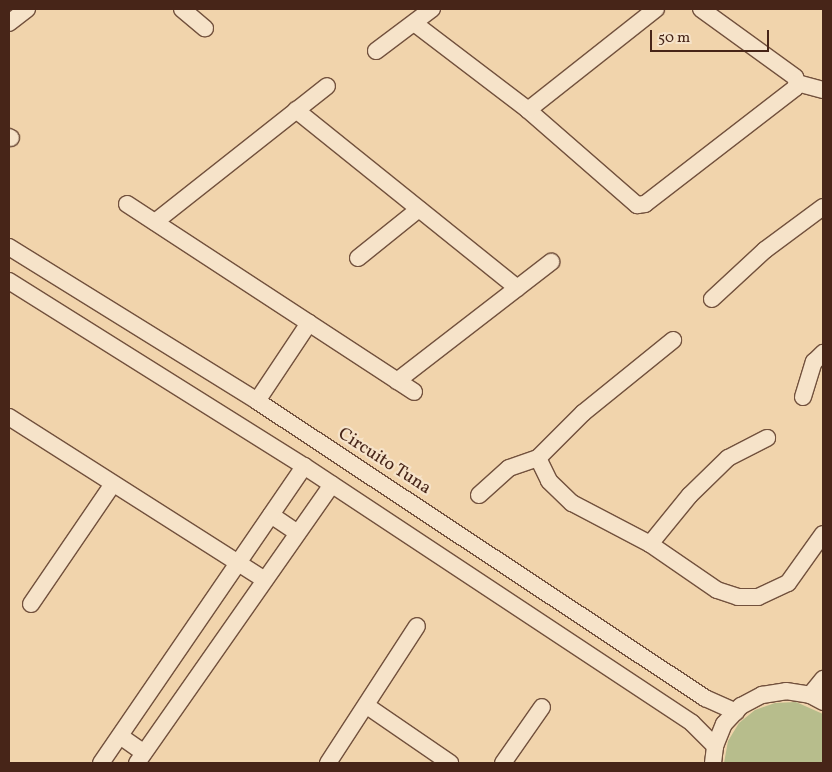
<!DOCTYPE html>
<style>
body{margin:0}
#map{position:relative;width:832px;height:772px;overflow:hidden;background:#f1d4ac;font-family:Vollkorn,serif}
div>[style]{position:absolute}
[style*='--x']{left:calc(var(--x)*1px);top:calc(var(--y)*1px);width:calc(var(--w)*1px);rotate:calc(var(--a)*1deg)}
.green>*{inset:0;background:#b7bd8c}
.roads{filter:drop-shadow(1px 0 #72513d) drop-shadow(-1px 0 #72513d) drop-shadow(0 1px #72513d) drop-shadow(0 -1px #72513d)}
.minor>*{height:16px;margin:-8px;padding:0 8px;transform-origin:8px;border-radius:8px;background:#f6e3c9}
span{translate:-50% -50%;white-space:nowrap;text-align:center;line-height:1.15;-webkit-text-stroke:4.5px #f6e3c9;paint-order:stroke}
.street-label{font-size:18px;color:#472518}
.frame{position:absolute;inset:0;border:10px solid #472518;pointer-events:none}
.scale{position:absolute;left:650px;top:30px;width:119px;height:22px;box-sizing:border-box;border:2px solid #472518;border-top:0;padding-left:6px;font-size:15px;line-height:18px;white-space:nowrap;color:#472518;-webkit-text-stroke:4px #f6e3c9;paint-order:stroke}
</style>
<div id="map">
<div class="green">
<div style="clip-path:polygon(796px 702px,823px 714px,823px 763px,724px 763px,728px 741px,739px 723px,755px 710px,775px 703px)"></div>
</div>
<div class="roads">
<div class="minor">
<div style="--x:182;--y:9;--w:30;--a:40"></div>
<div style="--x:9;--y:23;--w:23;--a:-38"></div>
<div style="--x:414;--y:23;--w:143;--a:37.3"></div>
<div style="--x:528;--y:110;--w:145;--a:41.1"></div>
<div style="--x:637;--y:205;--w:8;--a:-7"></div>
<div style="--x:645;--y:204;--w:190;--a:-37.7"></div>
<div style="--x:795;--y:88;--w:5;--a:-68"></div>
<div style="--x:797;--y:83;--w:6;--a:-108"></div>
<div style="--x:795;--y:77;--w:116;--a:-144.1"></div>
<div style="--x:376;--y:51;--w:70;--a:-36.9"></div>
<div style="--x:797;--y:83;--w:27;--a:15"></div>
<div style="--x:296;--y:110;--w:284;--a:38.8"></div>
<div style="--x:528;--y:110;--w:163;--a:-38.3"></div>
<div style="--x:9;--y:137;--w:2;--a:27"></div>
<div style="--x:127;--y:204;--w:343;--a:33.2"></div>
<div style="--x:155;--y:222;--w:219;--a:-38.3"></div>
<div style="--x:9;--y:247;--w:292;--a:31.8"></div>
<div style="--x:257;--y:401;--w:538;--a:33.54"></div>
<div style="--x:705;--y:698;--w:34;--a:24"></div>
<div style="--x:358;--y:258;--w:78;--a:-38.8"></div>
<div style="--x:9;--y:281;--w:348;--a:32.1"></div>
<div style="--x:304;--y:466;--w:465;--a:33.5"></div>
<div style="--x:692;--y:723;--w:33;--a:45"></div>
<div style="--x:712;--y:299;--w:72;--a:-42.8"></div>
<div style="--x:765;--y:250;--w:72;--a:-36.6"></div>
<div style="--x:397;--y:381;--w:195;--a:-37.7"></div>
<div style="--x:803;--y:397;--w:37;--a:-73"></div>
<div style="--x:814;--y:362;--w:13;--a:-45"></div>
<div style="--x:257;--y:401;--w:94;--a:-56.3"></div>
<div style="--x:9;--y:417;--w:303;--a:32.5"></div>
<div style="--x:538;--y:458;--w:25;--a:64"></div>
<div style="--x:549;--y:481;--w:32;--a:44"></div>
<div style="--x:572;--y:503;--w:88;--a:27.7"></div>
<div style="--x:650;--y:544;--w:81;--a:34.5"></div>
<div style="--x:717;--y:590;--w:22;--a:18"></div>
<div style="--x:738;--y:597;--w:20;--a:0"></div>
<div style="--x:758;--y:597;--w:33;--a:-25"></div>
<div style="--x:788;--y:583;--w:60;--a:-54.5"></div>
<div style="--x:479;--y:495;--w:40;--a:-42"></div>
<div style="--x:509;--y:468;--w:31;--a:-19"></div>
<div style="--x:538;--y:458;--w:64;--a:-45"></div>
<div style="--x:583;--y:413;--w:116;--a:-39"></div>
<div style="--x:271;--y:515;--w:32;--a:34"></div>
<div style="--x:650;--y:544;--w:63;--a:-50.8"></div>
<div style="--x:690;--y:495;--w:53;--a:-44.2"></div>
<div style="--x:728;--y:458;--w:44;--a:-27.1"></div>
<div style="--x:31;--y:604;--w:145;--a:-55.7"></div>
<div style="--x:810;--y:695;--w:21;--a:-51"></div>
<div style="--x:367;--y:706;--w:101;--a:34.5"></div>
<div style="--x:120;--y:736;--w:29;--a:35"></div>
<div style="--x:101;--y:763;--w:360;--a:-55.6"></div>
<div style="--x:137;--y:763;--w:340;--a:-55"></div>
<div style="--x:328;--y:763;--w:163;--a:-57"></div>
<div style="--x:503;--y:763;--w:68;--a:-55.1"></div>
<div style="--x:713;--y:763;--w:17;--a:-83"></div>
<div style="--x:715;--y:746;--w:24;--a:-68"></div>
<div style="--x:724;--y:724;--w:25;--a:-47"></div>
<div style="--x:741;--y:706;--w:24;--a:-28"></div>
<div style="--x:762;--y:695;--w:24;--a:-9"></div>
<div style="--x:786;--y:691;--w:24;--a:9"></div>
<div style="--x:810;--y:695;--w:15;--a:28"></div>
</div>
</div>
<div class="street-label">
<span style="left:384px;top:462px;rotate:33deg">Circuito Tuna</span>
</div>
<div class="frame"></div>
<div class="scale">50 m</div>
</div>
